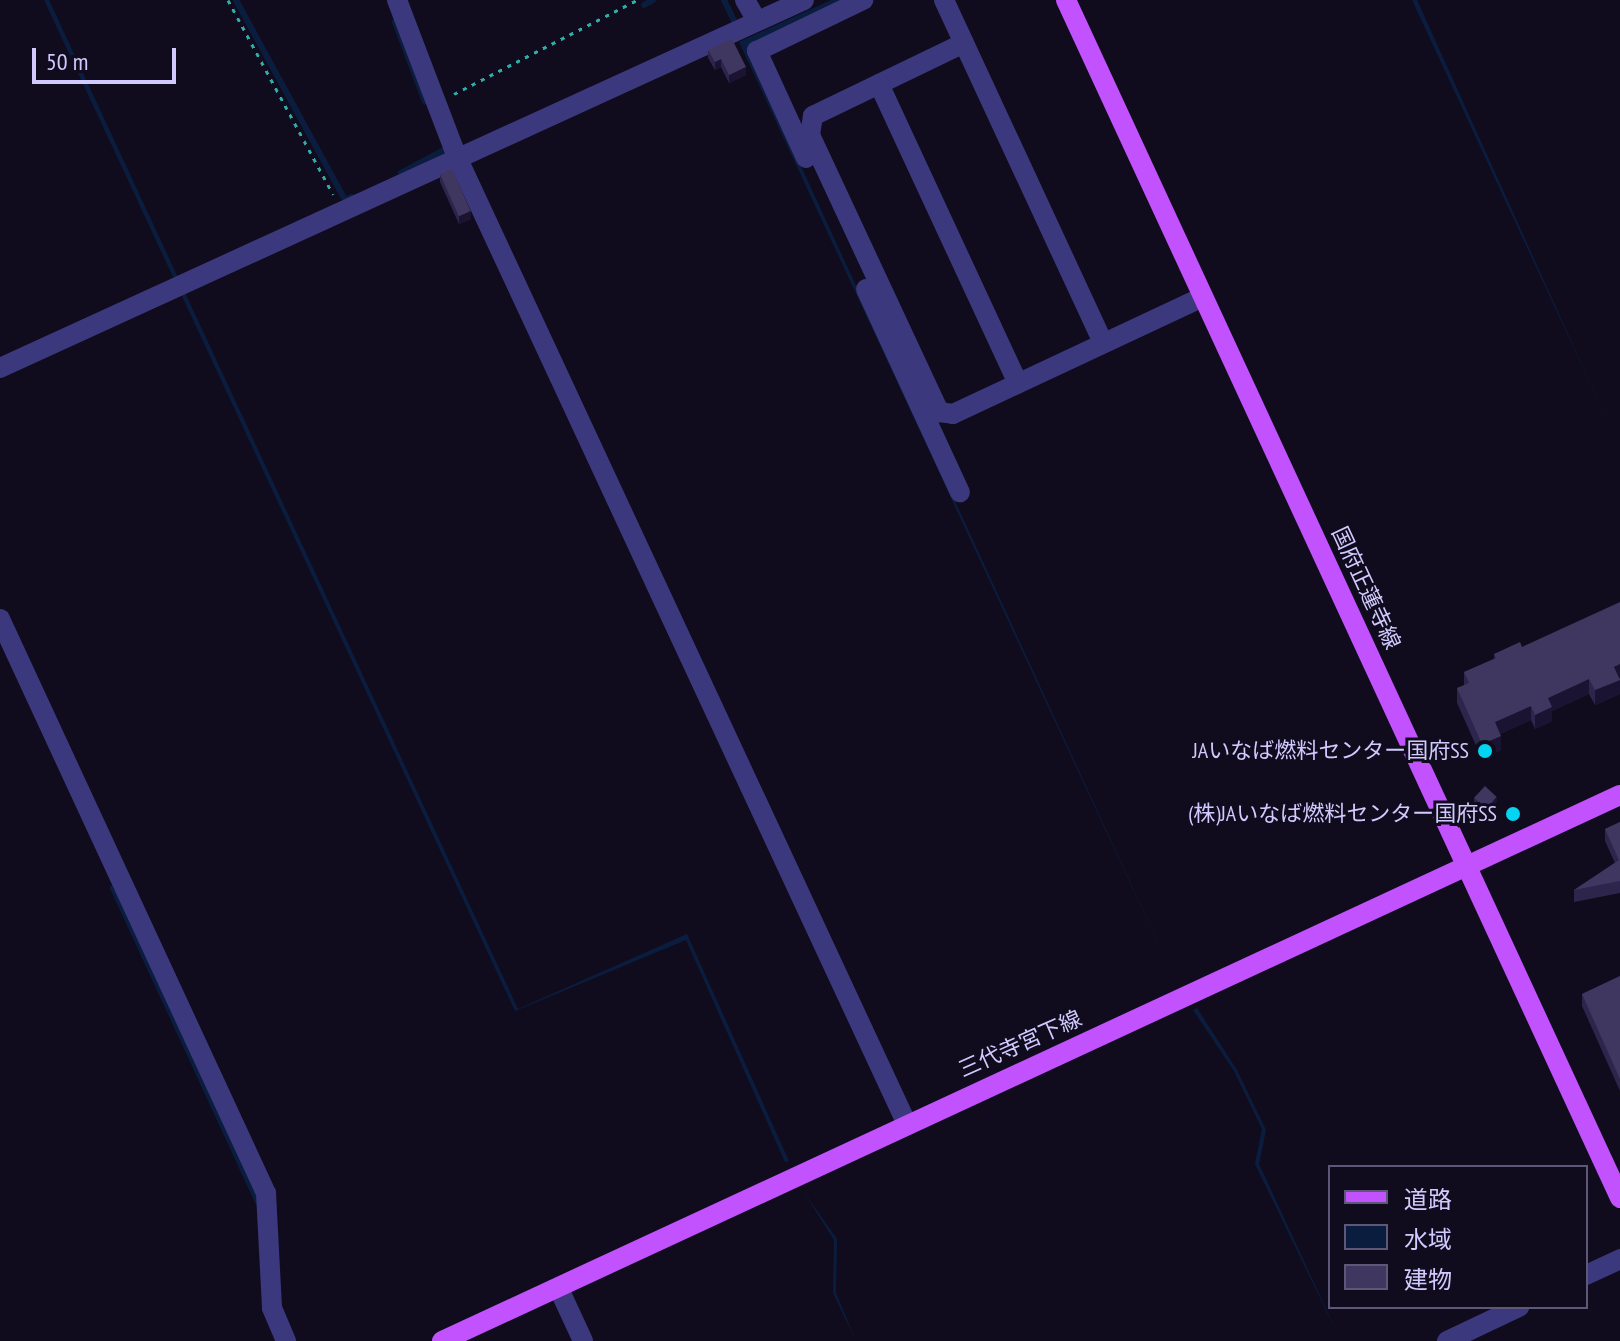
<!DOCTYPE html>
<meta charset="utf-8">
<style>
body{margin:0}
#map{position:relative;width:1620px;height:1341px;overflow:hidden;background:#100c1e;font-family:"PT Sans Narrow","Noto Sans JP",sans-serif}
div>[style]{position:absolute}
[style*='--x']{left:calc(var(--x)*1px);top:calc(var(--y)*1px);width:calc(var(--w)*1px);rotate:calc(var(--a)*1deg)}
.water>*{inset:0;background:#0b1d3e}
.stream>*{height:6px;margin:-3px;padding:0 3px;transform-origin:3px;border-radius:3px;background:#0b1d3e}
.path>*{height:3px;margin-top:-1.5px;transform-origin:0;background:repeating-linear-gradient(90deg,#2eaeaa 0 4px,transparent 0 10px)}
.minor>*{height:20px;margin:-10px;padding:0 10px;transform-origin:10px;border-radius:10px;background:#3c387d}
.major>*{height:20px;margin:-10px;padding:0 10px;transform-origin:10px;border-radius:10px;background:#c152fd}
.wall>*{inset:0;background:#2d254c}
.shaded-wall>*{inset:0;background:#1a1432}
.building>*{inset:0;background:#3f375f;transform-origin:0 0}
.dots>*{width:22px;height:22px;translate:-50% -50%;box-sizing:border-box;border:4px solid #100c1e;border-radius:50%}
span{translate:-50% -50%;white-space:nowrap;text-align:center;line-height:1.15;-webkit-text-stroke:6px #100c1e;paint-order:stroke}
.street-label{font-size:22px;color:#d1cafe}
.poi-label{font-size:22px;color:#d1cafe}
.right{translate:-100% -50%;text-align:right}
.legend{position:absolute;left:1328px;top:1165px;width:260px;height:144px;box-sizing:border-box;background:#100c1e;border:2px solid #5d5878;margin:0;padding:10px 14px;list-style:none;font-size:24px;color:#d1cafe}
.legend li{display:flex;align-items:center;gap:16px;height:40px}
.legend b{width:40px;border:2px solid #5d5878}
.scale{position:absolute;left:32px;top:48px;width:144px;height:36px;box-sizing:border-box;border:4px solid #d1cafe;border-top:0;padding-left:10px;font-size:24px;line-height:28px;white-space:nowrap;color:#d1cafe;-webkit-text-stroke:6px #100c1e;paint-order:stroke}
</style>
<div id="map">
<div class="water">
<div style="clip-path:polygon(44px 0,49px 0,518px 1009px,687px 934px,789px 1161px,785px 1162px,686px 940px,515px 1011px)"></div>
<div style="clip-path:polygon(831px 0,844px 0,748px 51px,1178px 986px,739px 42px)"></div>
<div style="clip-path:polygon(1412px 0,1417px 0,1620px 449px,1577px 355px)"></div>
<div style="clip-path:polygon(1197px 1008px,1237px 1070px,1266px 1130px,1259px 1164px,1341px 1341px,1255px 1164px,1262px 1129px,1234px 1071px,1193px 1010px)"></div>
<div style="clip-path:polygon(803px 1191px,837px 1239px,836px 1293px,856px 1341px,833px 1293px,834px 1240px)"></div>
</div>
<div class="stream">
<div style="--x:236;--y:0;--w:228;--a:61.4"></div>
<div style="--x:345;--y:200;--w:7;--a:-27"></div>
<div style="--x:724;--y:0;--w:25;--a:64"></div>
<div style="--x:644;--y:5;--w:10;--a:-29"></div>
<div style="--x:395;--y:22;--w:85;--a:69.4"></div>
<div style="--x:401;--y:173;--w:51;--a:-28.1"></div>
<div style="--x:113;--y:888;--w:348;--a:65.2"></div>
</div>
<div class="path">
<div style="--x:228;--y:0;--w:221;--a:61.6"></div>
<div style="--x:454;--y:94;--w:206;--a:-27.2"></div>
</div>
<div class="minor">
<div style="--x:397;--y:0;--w:168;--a:69.1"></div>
<div style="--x:457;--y:157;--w:1064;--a:65.05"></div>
<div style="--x:745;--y:0;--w:24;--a:60"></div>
<div style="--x:944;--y:0;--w:378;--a:65.1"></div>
<div style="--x:964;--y:43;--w:168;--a:154.2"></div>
<div style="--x:813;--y:116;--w:19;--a:99"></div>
<div style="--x:810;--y:135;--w:306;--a:65"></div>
<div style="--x:939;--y:412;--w:14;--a:8"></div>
<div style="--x:953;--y:414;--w:276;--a:-25.1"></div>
<div style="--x:879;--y:84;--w:330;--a:65.1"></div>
<div style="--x:806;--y:158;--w:118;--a:-114.6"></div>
<div style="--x:757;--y:51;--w:118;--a:-25.7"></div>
<div style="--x:866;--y:289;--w:224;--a:65.2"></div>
<div style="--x:0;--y:368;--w:884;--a:-24.59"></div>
<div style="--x:0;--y:619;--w:633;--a:65.14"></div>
<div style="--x:266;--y:1193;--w:115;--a:87"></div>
<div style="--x:272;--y:1308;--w:36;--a:67"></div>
<div style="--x:1586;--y:1275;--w:38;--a:-25"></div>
<div style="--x:559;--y:1289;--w:57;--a:65.2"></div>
<div style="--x:1447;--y:1341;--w:80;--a:-25.3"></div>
</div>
<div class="major">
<div style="--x:1066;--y:0;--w:1320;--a:65.18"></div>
<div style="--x:442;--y:1341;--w:1298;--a:-24.87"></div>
</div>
<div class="wall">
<div style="clip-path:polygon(708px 50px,746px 75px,729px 83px,721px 67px,715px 70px,708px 58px)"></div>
<div style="clip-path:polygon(440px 174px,471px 219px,459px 224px,440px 182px)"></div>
<div style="clip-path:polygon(1522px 647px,1620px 678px,1620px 694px,1595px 705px,1589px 694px,1552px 711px,1552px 721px,1535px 729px,1531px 720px,1500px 734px,1501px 750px,1482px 759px,1457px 703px,1457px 688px,1464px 686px,1464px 672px,1494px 659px,1494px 654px)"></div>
<div style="clip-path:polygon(1474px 798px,1497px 801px,1486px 814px,1474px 802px)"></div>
<div style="clip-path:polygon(1620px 822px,1620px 893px,1574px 902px,1574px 890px,1615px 863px,1605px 841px,1605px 829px)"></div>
<div style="clip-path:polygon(1620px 976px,1620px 1091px,1582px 1006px,1582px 994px)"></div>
</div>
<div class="shaded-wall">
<div style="clip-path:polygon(721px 59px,721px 67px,715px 70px,715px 62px)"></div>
<div style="clip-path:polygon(746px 67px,746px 75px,729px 83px,729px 75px)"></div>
<div style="clip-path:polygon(471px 211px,471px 219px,459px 224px,459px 216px)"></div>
<div style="clip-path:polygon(1620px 664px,1620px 678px,1614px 681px,1614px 667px)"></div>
<div style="clip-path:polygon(1589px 679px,1589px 694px,1552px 711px,1552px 721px,1535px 729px,1535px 715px,1548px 698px)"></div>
<div style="clip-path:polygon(1620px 680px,1620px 694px,1595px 705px,1595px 690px)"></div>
<div style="clip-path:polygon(1531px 706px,1531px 720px,1495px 736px,1495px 722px)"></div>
<div style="clip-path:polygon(1501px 736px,1501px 750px,1482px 759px,1482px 744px)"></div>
<div style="clip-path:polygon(1497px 797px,1497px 801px,1486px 814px,1486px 810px)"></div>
</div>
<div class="building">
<div style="clip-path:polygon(732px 39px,746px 67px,729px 75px,721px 59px,715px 62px,708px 50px)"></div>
<div style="left:452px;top:169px;width:46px;height:13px;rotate:66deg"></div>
<div style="clip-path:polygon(1620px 602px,1620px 664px,1614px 667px,1620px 680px,1595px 690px,1589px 679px,1548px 698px,1552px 707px,1535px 715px,1531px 706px,1495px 722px,1501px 736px,1482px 744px,1457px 688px,1469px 683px,1464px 672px,1496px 658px,1494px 654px,1520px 642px,1522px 647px)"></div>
<div style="left:1485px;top:786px;width:16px;height:16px;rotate:43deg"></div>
<div style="clip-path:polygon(1620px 822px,1620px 881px,1574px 890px,1619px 860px,1605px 829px)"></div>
<div style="clip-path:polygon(1620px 976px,1620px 1079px,1582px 994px)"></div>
</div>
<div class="dots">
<div style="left:1485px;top:751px;background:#03d4f2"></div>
<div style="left:1513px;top:814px;background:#03d4f2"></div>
</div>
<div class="street-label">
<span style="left:1366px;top:588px;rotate:65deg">国府正蓮寺線</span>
<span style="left:1020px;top:1044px;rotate:-24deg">三代寺宮下線</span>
</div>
<div class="poi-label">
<span class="right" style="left:1469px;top:751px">JAいなば燃料センター国府SS</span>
<span class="right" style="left:1497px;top:814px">(株)JAいなば燃料センター国府SS</span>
</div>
<ul class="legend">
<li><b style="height:10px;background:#c152fd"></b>道路</li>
<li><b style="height:22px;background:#0b1d3e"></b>水域</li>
<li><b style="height:22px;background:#3f375f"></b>建物</li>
</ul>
<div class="scale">50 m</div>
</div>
